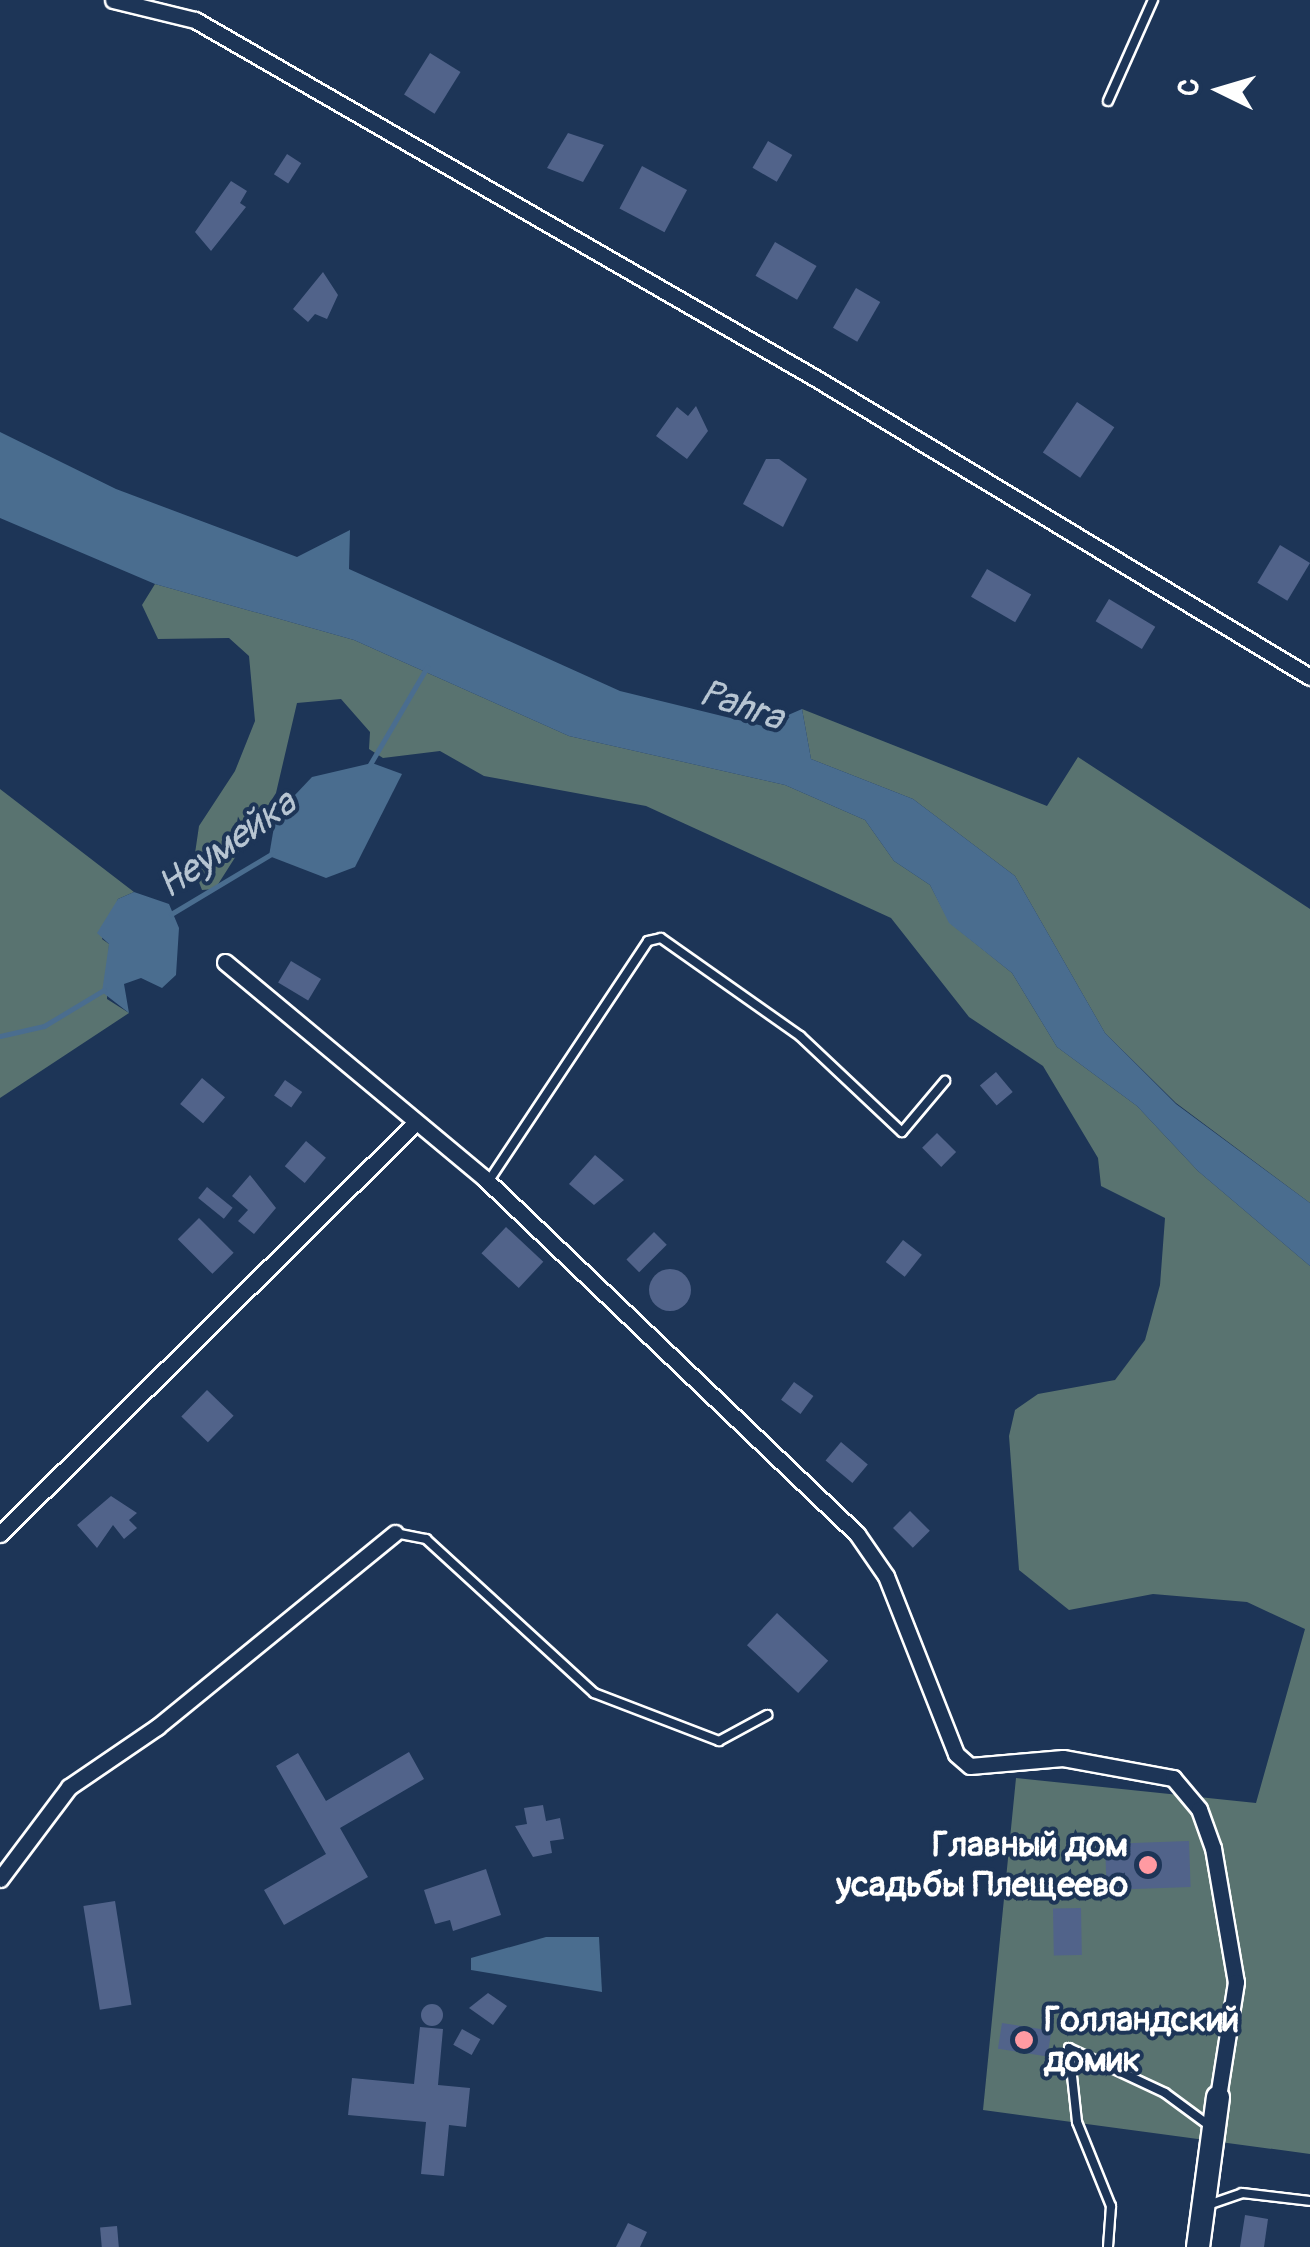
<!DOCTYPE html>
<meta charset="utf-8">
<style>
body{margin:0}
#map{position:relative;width:1310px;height:2247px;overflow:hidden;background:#1d3557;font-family:Pangolin,sans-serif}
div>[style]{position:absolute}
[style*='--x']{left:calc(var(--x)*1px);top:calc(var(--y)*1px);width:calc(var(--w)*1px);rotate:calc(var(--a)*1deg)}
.green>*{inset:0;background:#597370}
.water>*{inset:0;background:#4a6d8f}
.stream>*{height:5px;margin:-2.5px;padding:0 2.5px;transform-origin:2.5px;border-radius:2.5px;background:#4a6d8f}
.building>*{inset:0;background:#51638a;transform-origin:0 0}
.round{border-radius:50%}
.roads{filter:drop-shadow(2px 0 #fff) drop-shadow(-2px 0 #fff) drop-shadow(0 2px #fff) drop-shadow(0 -2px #fff)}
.lane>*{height:8px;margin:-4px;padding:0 4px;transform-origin:4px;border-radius:4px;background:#1d3557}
.street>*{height:15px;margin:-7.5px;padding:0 7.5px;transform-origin:7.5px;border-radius:7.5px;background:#1d3557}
.secondary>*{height:22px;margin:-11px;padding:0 11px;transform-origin:11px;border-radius:11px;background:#1d3557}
.dots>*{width:28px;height:28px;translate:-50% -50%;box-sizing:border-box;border:5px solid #1d3557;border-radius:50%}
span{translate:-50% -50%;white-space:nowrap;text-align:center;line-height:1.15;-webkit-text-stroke:8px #1d3557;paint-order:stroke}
.poi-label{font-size:35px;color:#fff;font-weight:700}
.right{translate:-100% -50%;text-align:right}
.left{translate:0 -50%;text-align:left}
.water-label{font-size:38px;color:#b7c5d2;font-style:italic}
.north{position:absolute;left:1170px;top:40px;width:100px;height:100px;-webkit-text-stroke:8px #1d3557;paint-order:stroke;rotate:275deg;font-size:28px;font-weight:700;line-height:40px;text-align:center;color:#fff}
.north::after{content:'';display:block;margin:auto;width:35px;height:45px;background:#fff;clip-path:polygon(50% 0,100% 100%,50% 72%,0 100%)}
</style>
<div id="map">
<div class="green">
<div style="clip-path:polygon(155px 584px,354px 640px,569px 736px,785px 785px,865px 820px,894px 861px,930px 885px,950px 923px,1012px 973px,1057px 1047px,1137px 1106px,1198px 1171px,1310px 1266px,1310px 2154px,983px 2110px,1016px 1778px,1256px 1803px,1305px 1629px,1247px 1602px,1153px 1594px,1069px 1610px,1019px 1570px,1009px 1436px,1015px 1410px,1038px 1394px,1115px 1380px,1145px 1340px,1160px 1285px,1165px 1218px,1101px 1186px,1098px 1158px,1043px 1066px,969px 1017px,891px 918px,646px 806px,484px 776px,440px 751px,383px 758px,369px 749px,370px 732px,341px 699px,297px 703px,276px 793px,215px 889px,202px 890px,193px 867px,199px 826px,235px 771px,255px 721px,249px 656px,229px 638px,158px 639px,142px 605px)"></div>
<div style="clip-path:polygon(802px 709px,1047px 806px,1078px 757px,1310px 909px,1310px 1203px,1176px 1103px,1105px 1033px,1015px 876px,913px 799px,811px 759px)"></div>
<div style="clip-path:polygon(0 789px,134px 892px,118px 899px,102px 939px,109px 944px,107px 999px,129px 1013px,0 1098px)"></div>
</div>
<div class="water">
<div style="clip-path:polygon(0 432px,116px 489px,297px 557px,350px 530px,349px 569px,620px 691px,763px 726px,802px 709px,811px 759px,913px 799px,1015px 876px,1105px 1033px,1176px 1104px,1310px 1203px,1310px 1266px,1198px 1171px,1137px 1106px,1057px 1047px,1012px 973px,949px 923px,930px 885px,894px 861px,865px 820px,785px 785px,569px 736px,354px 640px,155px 584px,0 518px)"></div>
<div style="clip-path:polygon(372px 763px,402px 774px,355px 867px,326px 878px,269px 856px,276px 815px,312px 777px)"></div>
<div style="clip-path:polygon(134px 892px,169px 904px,179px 928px,176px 975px,162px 988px,141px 978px,124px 984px,129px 1013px,102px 992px,109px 944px,97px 933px,118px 899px)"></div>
<div style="clip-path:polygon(546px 1937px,599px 1937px,602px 1992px,471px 1970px,471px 1958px)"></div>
</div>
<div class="stream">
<div style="--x:369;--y:766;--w:115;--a:-59.6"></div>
<div style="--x:171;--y:914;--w:119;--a:-30.9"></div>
<div style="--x:0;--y:1036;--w:45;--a:-12.8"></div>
<div style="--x:44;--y:1026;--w:70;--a:-31"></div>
</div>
<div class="building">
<div style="left:430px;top:53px;width:36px;height:49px;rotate:32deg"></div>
<div style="clip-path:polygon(568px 133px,604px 145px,583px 182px,547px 168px)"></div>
<div style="left:768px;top:141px;width:28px;height:31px;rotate:30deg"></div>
<div style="left:287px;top:154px;width:17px;height:24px;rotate:33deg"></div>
<div style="left:642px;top:166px;width:51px;height:48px;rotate:28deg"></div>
<div style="clip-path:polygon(231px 181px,247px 191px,240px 203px,246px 207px,211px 251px,195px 232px)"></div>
<div style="left:775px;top:242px;width:48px;height:39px;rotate:30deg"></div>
<div style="clip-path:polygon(323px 272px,338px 295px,327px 319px,315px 314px,308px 322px,293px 309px)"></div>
<div style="left:856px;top:288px;width:28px;height:46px;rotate:30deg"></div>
<div style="left:1077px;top:402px;width:45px;height:61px;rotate:34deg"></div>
<div style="clip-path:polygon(696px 406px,708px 431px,687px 459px,656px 436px,677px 407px,688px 416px)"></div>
<div style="clip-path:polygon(766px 459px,779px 459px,807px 479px,783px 527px,743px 504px)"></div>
<div style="left:1280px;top:545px;width:35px;height:44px;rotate:31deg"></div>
<div style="left:987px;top:569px;width:51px;height:32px;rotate:30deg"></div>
<div style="left:1109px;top:599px;width:54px;height:26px;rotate:31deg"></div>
<div style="left:291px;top:961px;width:35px;height:25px;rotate:31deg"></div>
<div style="left:996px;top:1072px;width:26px;height:21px;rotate:50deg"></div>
<div style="left:202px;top:1078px;width:30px;height:34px;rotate:40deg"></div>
<div style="left:285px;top:1080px;width:21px;height:19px;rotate:35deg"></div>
<div style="left:937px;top:1133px;width:27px;height:21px;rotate:45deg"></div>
<div style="left:306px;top:1141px;width:26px;height:33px;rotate:40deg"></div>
<div style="clip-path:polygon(595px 1155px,624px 1180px,594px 1205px,569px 1184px)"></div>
<div style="clip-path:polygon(250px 1175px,276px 1208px,254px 1234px,238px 1221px,248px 1210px,232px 1196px)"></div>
<div style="left:207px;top:1187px;width:33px;height:14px;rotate:39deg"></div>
<div style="left:199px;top:1218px;width:49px;height:30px;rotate:45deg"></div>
<div style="left:506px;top:1227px;width:51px;height:36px;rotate:43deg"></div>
<div style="left:654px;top:1232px;width:18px;height:39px;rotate:45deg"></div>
<div style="left:903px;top:1240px;width:24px;height:28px;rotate:38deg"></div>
<div class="round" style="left:649px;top:1269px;width:42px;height:42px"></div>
<div style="left:794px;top:1382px;width:24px;height:22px;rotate:36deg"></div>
<div style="left:207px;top:1390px;width:37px;height:37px;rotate:44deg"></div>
<div style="left:841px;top:1442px;width:35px;height:24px;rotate:40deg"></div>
<div style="clip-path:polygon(111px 1496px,137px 1513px,129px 1520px,137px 1528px,124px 1539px,113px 1525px,97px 1548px,77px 1525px)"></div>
<div style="left:910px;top:1511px;width:28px;height:24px;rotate:45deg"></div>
<div style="left:777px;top:1613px;width:70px;height:44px;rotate:43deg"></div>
<div style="clip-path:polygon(409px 1752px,424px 1779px,340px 1828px,368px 1877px,284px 1925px,264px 1890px,326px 1854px,276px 1766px,298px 1753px,326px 1801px)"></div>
<div style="clip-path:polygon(543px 1805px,546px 1821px,560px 1818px,564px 1839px,550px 1841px,552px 1853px,533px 1857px,515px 1826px,527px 1824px,524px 1808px)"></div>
<div style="left:1189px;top:1841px;width:46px;height:84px;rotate:88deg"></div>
<div style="clip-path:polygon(486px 1869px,501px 1915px,453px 1931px,450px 1920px,435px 1924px,424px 1890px)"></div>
<div style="left:115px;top:1901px;width:105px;height:32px;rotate:81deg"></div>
<div style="left:1081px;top:1908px;width:47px;height:28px;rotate:89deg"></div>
<div style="clip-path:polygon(488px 1993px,507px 2006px,493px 2025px,469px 2008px)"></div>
<div class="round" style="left:421px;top:2004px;width:22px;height:22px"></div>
<div style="left:1002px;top:2023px;width:50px;height:26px;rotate:9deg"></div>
<div style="clip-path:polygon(420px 2027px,443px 2029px,438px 2085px,470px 2088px,466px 2127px,449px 2125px,444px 2176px,421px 2174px,426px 2122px,348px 2115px,352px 2078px,414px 2084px)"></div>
<div style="left:462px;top:2029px;width:21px;height:18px;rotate:29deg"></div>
<div style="clip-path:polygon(1245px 2215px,1268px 2219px,1264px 2247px,1240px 2247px)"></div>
<div style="clip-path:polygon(628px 2223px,647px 2232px,640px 2247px,616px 2247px)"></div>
<div style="left:117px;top:2226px;width:21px;height:17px;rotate:85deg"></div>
</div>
<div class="roads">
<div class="lane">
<div style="--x:1108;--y:101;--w:111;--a:-66"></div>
<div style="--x:488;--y:1182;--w:289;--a:-56.4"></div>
<div style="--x:648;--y:941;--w:13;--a:-13"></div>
<div style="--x:661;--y:938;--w:170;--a:35.2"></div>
<div style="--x:800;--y:1036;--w:140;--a:43.3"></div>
<div style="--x:902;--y:1132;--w:67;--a:-49.9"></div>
<div style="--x:395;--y:1533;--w:32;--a:11"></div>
<div style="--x:426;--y:1539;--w:228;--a:42.5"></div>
<div style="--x:594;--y:1693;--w:134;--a:21"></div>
<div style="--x:719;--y:1741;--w:55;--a:-28.4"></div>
<div style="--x:1069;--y:2048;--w:74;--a:83.8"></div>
<div style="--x:1077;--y:2122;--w:91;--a:68"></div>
<div style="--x:1111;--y:2206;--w:41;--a:94.2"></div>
<div style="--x:1069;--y:2048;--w:106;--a:25.1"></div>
<div style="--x:1165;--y:2093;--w:56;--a:36.3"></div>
<div style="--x:1208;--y:2205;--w:36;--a:-19"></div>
<div style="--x:1242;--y:2193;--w:68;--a:6.7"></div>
</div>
<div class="street">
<div style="--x:113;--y:0;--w:84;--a:13.7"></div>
<div style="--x:195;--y:20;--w:718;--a:29.99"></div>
<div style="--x:817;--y:379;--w:576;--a:31.15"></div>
<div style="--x:225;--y:962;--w:337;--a:39.8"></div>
<div style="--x:484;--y:1178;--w:516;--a:43.66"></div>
<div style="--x:857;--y:1534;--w:51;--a:55.4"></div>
<div style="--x:886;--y:1576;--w:191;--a:68.5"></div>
<div style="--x:956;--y:1754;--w:18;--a:41"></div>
<div style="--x:970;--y:1766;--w:93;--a:-4.9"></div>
<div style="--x:1063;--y:1758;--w:112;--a:10.3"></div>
<div style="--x:1173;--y:1778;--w:40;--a:50"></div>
<div style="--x:1199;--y:1809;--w:41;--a:70.3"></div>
<div style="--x:1213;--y:1848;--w:136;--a:80.3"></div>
<div style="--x:1236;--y:1982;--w:116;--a:98.9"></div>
<div style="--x:0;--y:1534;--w:585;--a:-44.72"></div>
<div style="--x:0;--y:1879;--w:115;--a:-53.1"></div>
<div style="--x:69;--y:1787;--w:107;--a:-34.3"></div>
<div style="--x:157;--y:1727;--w:307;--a:-39.2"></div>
</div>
<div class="secondary">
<div style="--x:1198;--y:2247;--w:151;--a:-82.4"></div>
</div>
</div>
<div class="dots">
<div style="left:1148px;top:1865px;background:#ff9aa2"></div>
<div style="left:1024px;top:2040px;background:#ff9aa2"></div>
</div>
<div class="poi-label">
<span class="right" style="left:1128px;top:1865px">Главный дом<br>усадьбы Плещеево</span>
<span class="left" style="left:1044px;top:2040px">Голландский<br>домик</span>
</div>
<div class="water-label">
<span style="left:741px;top:706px;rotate:19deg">Pahra</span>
<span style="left:227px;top:845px;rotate:-35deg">Неумейка</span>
</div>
<div class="north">С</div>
</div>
